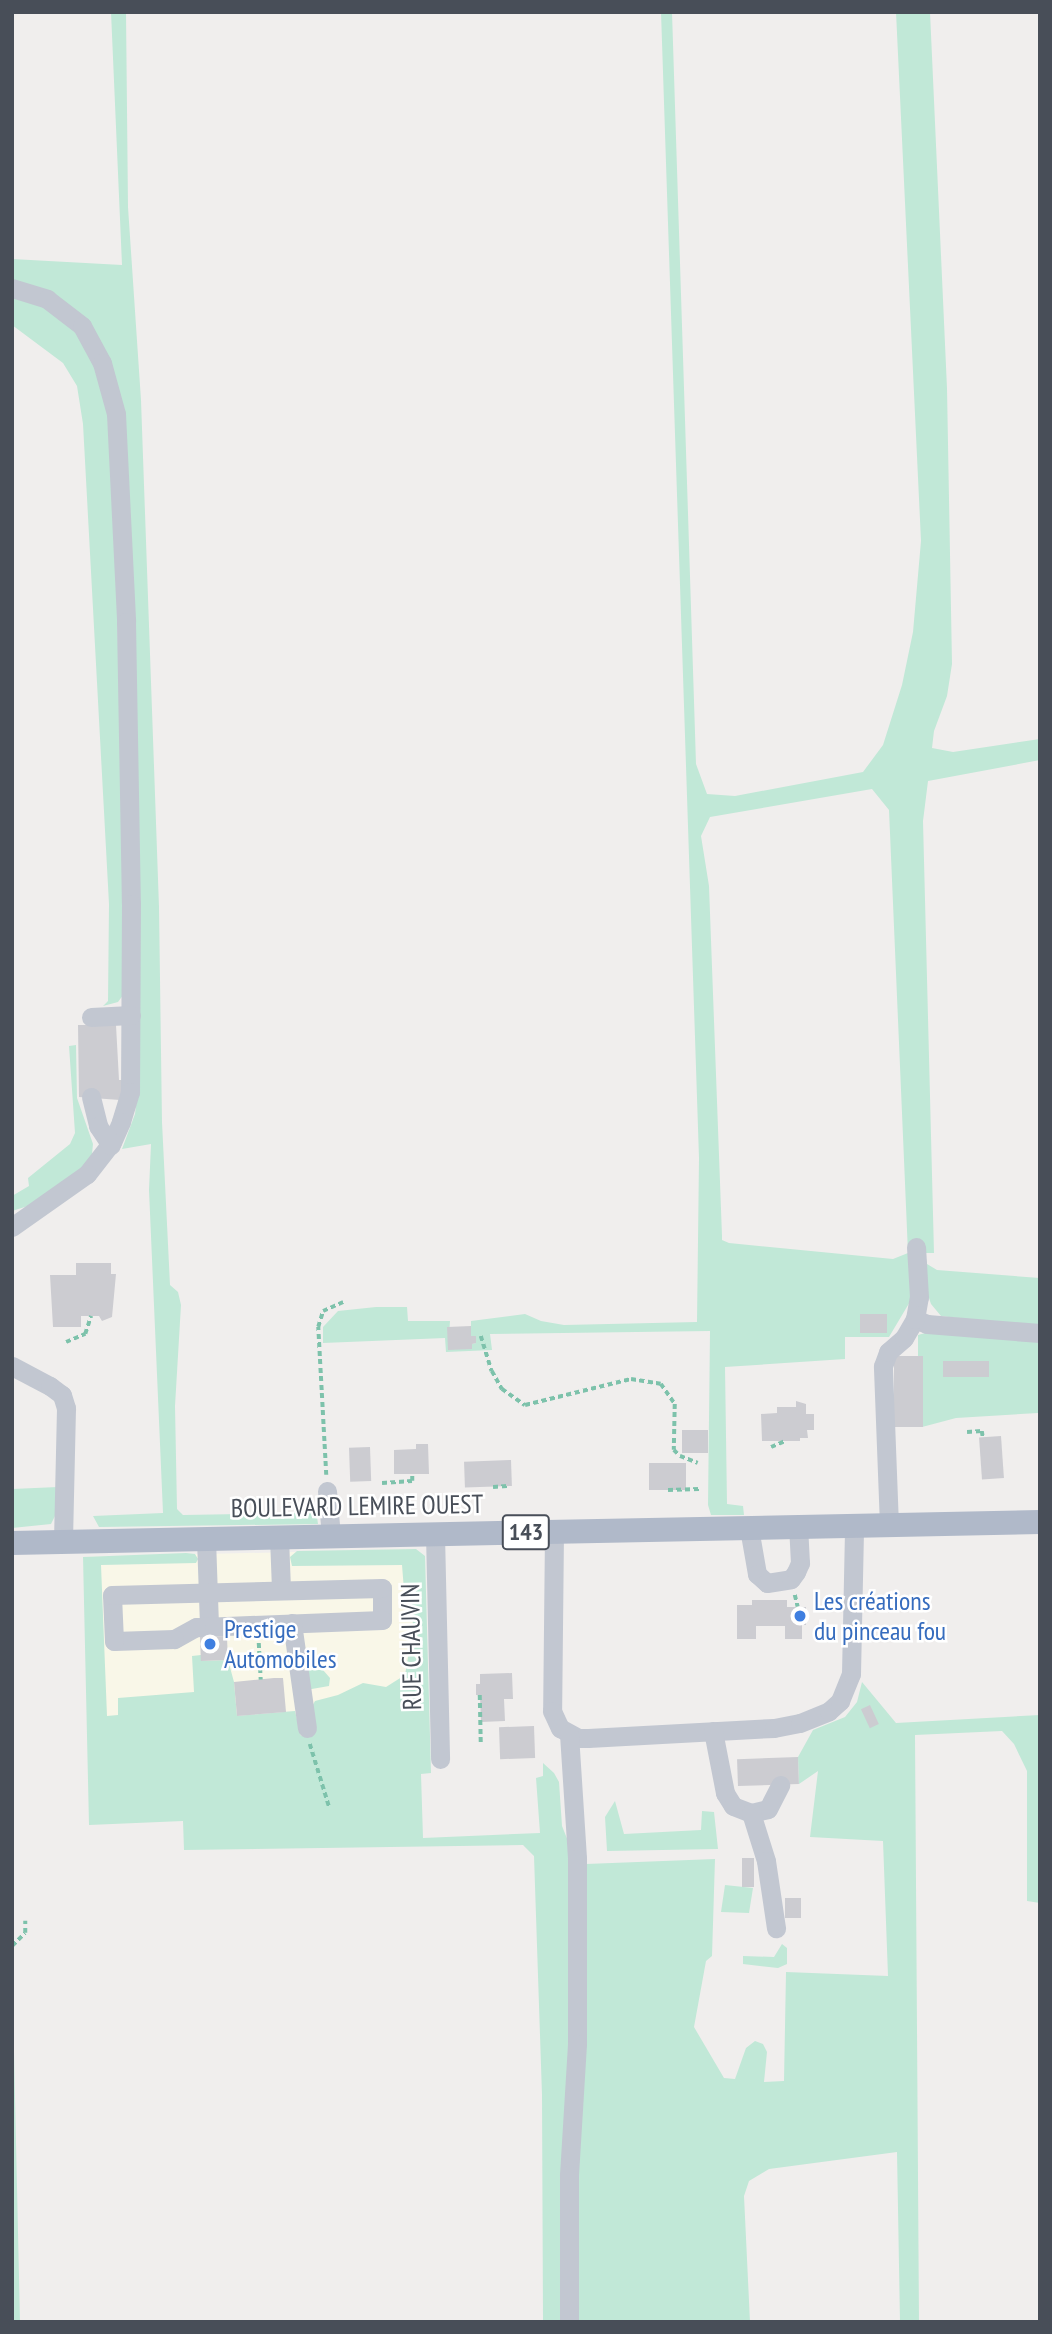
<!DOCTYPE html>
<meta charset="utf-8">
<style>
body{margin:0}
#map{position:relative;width:1052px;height:2334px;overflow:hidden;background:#f0eeed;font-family:"PT Sans Narrow",sans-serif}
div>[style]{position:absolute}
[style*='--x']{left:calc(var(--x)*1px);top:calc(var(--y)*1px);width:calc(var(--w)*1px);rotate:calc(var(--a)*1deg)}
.commercial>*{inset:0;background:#f9f7e8}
.green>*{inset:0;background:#c1e8d7}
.building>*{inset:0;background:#ccccd1;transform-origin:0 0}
.path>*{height:3.5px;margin-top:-1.75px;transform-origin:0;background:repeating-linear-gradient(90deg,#7dc2ab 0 5px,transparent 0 8.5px)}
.minor>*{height:19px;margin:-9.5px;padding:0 9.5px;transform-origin:9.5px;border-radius:9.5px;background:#c2c7d1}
.major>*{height:24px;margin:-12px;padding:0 12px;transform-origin:12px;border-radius:12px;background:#b0b9c9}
.dots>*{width:19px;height:19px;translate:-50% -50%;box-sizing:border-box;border:4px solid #fff;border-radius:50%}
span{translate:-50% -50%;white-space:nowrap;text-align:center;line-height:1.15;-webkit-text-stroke:5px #fff;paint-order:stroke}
.shield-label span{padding:2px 5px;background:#fff;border:2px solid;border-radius:5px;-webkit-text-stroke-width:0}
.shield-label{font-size:24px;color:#484e58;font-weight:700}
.street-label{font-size:26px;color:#484e58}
.shop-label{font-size:26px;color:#366cbe}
.left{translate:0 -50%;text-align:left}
.frame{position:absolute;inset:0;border:14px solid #484e58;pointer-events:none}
</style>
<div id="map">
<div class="commercial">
<div style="clip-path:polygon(416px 1549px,419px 1702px,300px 1736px,295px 1711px,96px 1725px,83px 1557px)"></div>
</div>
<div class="green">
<div style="clip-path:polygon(111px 12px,126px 12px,128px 207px,141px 400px,159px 907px,162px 1122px,170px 1285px,178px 1292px,181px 1305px,175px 1406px,177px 1509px,183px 1515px,305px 1513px,316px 1510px,318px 1524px,99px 1527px,93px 1516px,163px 1513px,149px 1190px,151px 1144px,122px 1149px,135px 1114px,138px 1088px,129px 505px,91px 329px,12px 284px,12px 259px,122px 265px)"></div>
<div style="clip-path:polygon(evenodd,661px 12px,672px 12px,696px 764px,707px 794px,735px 796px,863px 772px,883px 745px,902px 685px,913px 632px,921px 541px,896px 12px,930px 12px,947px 388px,952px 664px,947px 696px,934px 731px,932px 748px,953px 752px,1040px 739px,1040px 760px,928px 781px,923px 821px,934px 1253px,925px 1253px,927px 1264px,937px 1270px,1040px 1278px,1040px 1329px,941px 1316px,931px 1304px,925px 1286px,911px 1300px,889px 1337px,845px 1337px,845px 1359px,725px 1367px,727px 1504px,743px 1506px,744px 1515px,711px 1515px,708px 1505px,710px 1331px,490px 1334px,492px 1350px,446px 1352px,445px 1338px,323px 1343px,323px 1327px,338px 1311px,376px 1307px,407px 1307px,408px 1321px,450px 1321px,448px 1349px,476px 1343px,476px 1336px,471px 1336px,471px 1321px,525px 1314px,541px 1321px,564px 1325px,697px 1322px,699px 1158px,661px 12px,872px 789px,889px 810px,908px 1253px,893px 1259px,729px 1243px,722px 1240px,722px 1236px,709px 886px,701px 836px,710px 817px,872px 789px)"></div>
<div style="clip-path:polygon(12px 294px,48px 306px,78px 329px,107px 393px,114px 472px,126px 991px,118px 1002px,103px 1006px,108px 1001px,109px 904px,83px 424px,77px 386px,63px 363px,12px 325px)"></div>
<div style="clip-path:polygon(76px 1045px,77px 1098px,93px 1144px,92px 1154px,86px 1165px,28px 1206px,12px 1211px,12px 1196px,29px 1186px,28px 1178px,70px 1144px,75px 1133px,69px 1046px)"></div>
<div style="clip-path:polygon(940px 1329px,1040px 1337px,1040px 1443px,1038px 1413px,956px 1418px,922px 1427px,923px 1357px,918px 1356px,918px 1335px)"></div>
<div style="clip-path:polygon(58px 1487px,55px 1516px,51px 1524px,12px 1528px,12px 1489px)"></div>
<div style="clip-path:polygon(416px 1549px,425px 1556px,431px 1773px,421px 1774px,423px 1838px,540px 1833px,536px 1778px,543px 1776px,543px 1763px,554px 1773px,559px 1782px,562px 1826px,570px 1846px,586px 1864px,715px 1859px,712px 1956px,706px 1961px,694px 2027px,724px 2078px,735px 2079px,746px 2048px,755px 2041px,763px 2044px,767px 2052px,764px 2082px,784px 2081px,786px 1972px,888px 1976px,883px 1841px,810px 1837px,818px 1771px,799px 1784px,798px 1757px,813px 1730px,845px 1717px,857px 1702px,862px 1682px,896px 1723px,1040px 1715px,1040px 1903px,1027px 1901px,1027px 1771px,1014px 1744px,1002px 1731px,915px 1735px,919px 2322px,900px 2322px,897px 2152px,769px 2169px,749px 2181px,744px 2196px,750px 2322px,543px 2322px,542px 2095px,534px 1856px,523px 1845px,184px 1850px,183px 1821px,89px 1825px,83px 1557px,186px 1553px,195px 1554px,198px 1559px,196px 1563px,101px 1565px,107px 1716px,118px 1715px,118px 1698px,194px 1692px,192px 1656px,201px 1655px,202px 1661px,228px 1660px,234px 1682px,237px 1716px,295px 1711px,301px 1736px,314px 1732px,309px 1712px,315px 1701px,338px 1695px,363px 1683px,386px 1687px,405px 1675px,413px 1628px,412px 1603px,405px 1603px,402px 1565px,292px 1566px,290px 1557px,297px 1551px)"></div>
<div style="clip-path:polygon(306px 1670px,323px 1670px,330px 1678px,329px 1686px,306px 1690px)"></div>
<div style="clip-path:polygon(615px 1801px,624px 1834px,701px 1830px,702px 1811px,714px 1812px,718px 1849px,607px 1851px,605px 1817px)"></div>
<div style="clip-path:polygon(725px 1885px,753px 1888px,749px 1913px,721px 1912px)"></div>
<div style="clip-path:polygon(782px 1944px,787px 1948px,787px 1964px,778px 1968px,743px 1964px,743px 1956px,774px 1957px)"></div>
<div style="clip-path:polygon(12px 1953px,12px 1961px,20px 2322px,12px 2322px)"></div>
</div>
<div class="building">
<div style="clip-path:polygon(78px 1025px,116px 1025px,119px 1080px,123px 1080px,120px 1100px,79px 1097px)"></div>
<div style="clip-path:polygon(76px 1263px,111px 1263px,111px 1274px,116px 1274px,112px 1317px,102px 1321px,99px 1316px,81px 1316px,81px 1327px,53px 1327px,50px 1275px,76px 1275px)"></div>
<div style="left:860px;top:1314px;width:27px;height:19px"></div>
<div style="clip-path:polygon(471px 1326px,471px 1336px,476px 1336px,476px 1343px,472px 1344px,472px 1349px,448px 1350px,447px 1327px)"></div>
<div style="left:894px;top:1356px;width:29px;height:71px"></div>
<div style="left:943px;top:1361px;width:46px;height:16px"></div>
<div style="clip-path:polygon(796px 1401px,806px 1404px,806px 1414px,814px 1414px,814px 1430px,807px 1430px,808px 1438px,800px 1438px,800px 1441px,762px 1441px,761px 1414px,777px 1413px,777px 1407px,796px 1407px)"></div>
<div style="left:708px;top:1430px;width:23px;height:26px;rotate:90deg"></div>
<div style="left:1001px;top:1436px;width:42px;height:22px;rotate:86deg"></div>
<div style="clip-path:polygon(416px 1444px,428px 1444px,429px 1474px,394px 1474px,394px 1450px,416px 1449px)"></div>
<div style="left:370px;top:1447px;width:34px;height:21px;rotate:88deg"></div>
<div style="left:511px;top:1460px;width:26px;height:47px;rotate:88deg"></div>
<div style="left:686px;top:1463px;width:27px;height:37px;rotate:90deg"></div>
<div style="clip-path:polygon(752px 1600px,787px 1600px,787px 1607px,806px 1607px,806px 1625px,802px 1625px,802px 1639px,785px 1639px,785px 1626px,756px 1626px,756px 1639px,737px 1639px,737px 1605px,752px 1605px)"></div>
<div style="left:227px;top:1636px;width:24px;height:27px;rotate:88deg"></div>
<div style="clip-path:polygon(512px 1673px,513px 1699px,504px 1699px,505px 1721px,481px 1722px,480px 1695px,476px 1695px,476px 1684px,480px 1684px,480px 1674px)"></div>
<div style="clip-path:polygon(274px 1678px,283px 1678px,286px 1712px,237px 1716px,234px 1682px)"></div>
<div style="left:870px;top:1705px;width:21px;height:10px;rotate:65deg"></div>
<div style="left:534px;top:1726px;width:32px;height:35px;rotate:88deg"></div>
<div style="left:798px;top:1757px;width:27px;height:61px;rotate:88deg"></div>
<div style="left:742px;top:1858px;width:12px;height:29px"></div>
<div style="left:785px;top:1898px;width:16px;height:20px"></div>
</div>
<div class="path">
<div style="--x:481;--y:1336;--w:37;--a:73"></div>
<div style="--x:492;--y:1371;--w:21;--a:61"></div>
<div style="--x:502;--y:1389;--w:28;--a:35"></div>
<div style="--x:525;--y:1405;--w:109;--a:-13.8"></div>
<div style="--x:631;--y:1379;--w:30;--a:9"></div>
<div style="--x:661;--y:1384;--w:24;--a:55"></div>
<div style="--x:675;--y:1404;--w:46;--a:91.2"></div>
<div style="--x:674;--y:1450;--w:8;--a:45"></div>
<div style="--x:680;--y:1456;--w:19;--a:21"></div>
<div style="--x:66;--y:1342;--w:21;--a:-23"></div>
<div style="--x:85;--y:1334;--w:19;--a:-72"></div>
<div style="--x:967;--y:1432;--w:15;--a:-4"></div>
<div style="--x:982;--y:1431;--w:6;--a:81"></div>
<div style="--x:771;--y:1447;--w:15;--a:-23"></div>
<div style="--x:326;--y:1475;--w:148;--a:-93.1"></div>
<div style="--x:318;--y:1327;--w:17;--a:-73"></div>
<div style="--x:323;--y:1311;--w:22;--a:-24"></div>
<div style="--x:382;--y:1483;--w:30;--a:-4"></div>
<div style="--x:412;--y:1481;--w:7;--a:-90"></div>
<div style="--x:493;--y:1487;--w:14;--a:-4"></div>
<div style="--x:668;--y:1490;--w:31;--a:-2"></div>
<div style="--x:795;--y:1595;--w:12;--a:76"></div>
<div style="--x:259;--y:1643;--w:37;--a:87"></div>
<div style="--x:480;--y:1695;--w:49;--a:88.8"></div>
<div style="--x:310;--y:1744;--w:65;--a:73"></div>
<div style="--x:12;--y:1946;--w:18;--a:-45"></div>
<div style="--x:25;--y:1933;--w:12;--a:-90"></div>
</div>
<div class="minor">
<div style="--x:12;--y:288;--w:37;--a:17"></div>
<div style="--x:47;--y:299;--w:44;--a:37.6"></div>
<div style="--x:82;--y:326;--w:42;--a:61.6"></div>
<div style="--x:102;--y:363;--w:53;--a:74.6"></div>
<div style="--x:116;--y:414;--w:208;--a:87.2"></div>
<div style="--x:126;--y:622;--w:282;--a:89"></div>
<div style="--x:131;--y:904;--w:188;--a:90.3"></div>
<div style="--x:130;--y:1092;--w:31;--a:107"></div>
<div style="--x:121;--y:1122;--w:22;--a:114"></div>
<div style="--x:112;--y:1142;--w:41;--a:128"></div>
<div style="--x:87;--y:1174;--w:92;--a:144.8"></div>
<div style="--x:91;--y:1017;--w:40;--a:-2.9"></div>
<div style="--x:91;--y:1097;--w:30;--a:76"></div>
<div style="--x:98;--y:1126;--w:23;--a:56"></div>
<div style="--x:915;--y:1319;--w:13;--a:23"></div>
<div style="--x:927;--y:1324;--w:113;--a:4.6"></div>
<div style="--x:12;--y:1366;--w:43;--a:27.8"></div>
<div style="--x:50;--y:1386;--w:15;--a:37"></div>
<div style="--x:62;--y:1395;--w:14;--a:73"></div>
<div style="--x:66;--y:1408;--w:134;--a:91.3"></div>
<div style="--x:327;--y:1491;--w:45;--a:84.9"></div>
<div style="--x:889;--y:1525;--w:159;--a:-92.2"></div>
<div style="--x:883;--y:1366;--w:15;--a:-70"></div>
<div style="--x:888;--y:1352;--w:21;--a:-41"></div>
<div style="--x:904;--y:1338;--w:22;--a:-60"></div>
<div style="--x:915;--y:1319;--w:22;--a:-80"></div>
<div style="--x:919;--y:1297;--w:50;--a:-93.4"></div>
<div style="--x:749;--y:1528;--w:47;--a:80.1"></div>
<div style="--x:757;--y:1574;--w:13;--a:42"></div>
<div style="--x:767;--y:1583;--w:24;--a:-9"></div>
<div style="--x:791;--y:1579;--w:9;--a:-54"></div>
<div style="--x:796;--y:1572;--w:10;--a:-66"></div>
<div style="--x:800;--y:1563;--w:36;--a:-93"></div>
<div style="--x:554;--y:1532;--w:179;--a:90.6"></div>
<div style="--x:552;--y:1711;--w:19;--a:65"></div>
<div style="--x:560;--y:1728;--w:21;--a:29"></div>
<div style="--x:578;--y:1738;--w:10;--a:0"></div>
<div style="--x:588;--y:1738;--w:186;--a:-3.1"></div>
<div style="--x:774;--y:1728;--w:26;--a:-11"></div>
<div style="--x:800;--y:1723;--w:31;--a:-22"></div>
<div style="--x:829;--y:1711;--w:15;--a:-42"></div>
<div style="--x:840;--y:1701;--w:29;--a:-68"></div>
<div style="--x:851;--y:1674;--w:148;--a:-88.8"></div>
<div style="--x:435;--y:1534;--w:225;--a:88.7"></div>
<div style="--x:279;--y:1537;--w:53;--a:87.8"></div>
<div style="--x:206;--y:1539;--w:87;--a:88"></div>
<div style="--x:382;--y:1588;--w:32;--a:90"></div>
<div style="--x:382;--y:1620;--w:186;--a:177.8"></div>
<div style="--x:196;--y:1627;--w:25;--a:151"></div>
<div style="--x:174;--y:1639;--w:60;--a:178.1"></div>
<div style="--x:114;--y:1641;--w:46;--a:-92.5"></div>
<div style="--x:112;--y:1595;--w:270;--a:-1.5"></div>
<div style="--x:292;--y:1623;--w:106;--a:81.9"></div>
<div style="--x:713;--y:1731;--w:63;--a:79"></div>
<div style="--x:725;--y:1793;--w:15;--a:58"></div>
<div style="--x:733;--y:1806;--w:19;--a:21"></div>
<div style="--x:751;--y:1813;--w:17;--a:-13"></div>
<div style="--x:768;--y:1809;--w:27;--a:-63"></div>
<div style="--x:569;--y:1734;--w:125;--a:86.3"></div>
<div style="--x:577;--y:1859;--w:185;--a:90"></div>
<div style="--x:577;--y:2044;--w:131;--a:93.5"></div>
<div style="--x:569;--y:2175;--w:147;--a:90"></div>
<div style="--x:751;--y:1813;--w:50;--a:72.6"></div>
<div style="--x:766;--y:1861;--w:68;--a:81.5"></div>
</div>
<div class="major">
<div style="--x:12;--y:1543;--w:1028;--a:-1.17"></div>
</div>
<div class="dots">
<div style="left:800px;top:1616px;background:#3f7fe0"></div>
<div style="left:210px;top:1644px;background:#3f7fe0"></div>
</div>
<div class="shield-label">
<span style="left:526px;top:1532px">143</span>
</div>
<div class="street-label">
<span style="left:357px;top:1506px;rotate:-1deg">BOULEVARD LEMIRE OUEST</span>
<span style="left:411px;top:1647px;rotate:-91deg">RUE CHAUVIN</span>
</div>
<div class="shop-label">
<span class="left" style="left:814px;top:1616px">Les créations<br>du pinceau fou</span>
<span class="left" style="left:224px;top:1644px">Prestige<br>Automobiles</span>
</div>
<div class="frame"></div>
</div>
